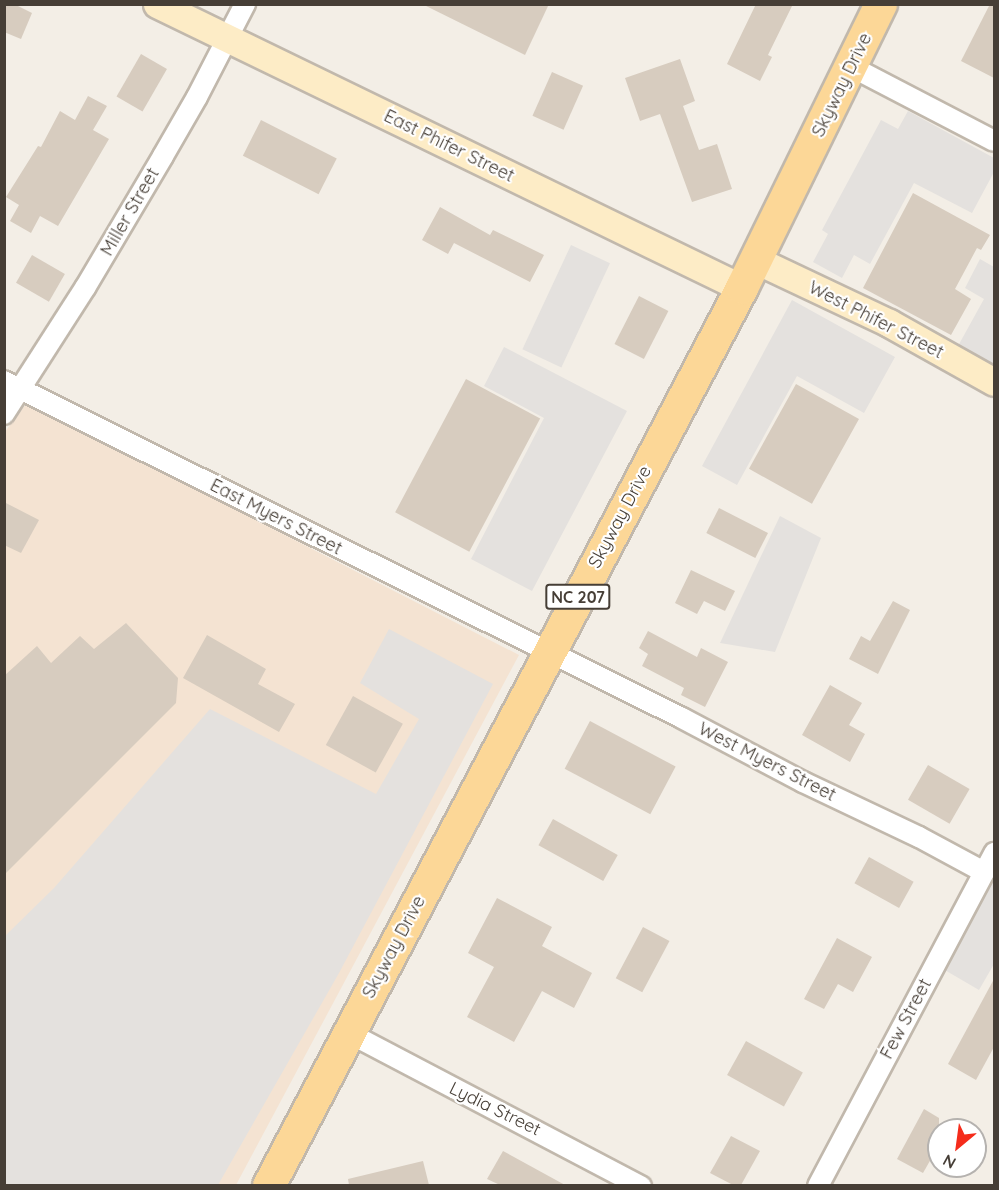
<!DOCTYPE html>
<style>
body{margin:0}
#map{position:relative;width:999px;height:1190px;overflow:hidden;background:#f3eee6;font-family:Quicksand,sans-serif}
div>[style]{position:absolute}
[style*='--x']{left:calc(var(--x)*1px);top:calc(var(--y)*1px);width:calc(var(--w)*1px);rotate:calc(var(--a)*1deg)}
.commercial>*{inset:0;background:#f4e3d2}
.parking>*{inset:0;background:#e4e1de;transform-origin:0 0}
.building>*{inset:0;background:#d7ccbf;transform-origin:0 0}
.roads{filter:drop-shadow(2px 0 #c1b8ac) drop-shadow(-2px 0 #c1b8ac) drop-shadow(0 2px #c1b8ac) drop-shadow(0 -2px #c1b8ac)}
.street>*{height:20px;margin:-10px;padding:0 10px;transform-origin:10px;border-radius:10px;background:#fff}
.secondary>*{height:27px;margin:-13.5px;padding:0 13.5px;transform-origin:13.5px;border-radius:13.5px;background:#fdecc6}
.primary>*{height:32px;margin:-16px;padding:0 16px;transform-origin:16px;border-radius:16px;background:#fcd797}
span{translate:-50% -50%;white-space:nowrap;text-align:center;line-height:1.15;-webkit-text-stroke:4.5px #fff;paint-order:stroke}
.shield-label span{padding:2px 4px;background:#fff;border:2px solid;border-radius:4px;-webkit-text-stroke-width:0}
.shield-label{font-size:16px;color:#463e36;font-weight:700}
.street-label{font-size:18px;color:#463e36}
.frame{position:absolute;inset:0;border:6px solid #463e36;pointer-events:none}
.north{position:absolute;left:927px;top:1118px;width:60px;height:60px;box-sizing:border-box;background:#fff;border:2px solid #b5b2af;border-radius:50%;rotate:209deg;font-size:16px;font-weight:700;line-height:24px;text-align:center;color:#463e36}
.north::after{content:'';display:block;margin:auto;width:21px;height:27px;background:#f52c1b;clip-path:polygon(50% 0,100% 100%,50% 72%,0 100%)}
</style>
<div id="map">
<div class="commercial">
<div style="clip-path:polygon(27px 403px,519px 655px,236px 1185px,5px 1185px,4px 433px)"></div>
</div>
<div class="parking">
<div style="clip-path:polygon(908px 111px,994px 158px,994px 172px,972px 213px,914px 183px,870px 264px,854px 255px,842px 278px,813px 262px,828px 234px,822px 230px,881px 120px,898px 129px)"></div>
<div style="left:571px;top:245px;width:43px;height:115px;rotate:25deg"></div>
<div style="clip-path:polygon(980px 259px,994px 267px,993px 365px,958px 346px,984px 299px,965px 288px)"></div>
<div style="clip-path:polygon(792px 300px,895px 357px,864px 413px,797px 376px,737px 485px,702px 466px)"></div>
<div style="clip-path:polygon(504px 347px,627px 411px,532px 591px,471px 559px,544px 418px,484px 386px)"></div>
<div style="clip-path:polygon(780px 516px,821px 538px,775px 652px,720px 643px)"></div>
<div style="clip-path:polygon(389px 629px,493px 684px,339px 973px,218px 1185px,5px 1185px,5px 936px,54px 888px,210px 709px,376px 794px,419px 719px,360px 683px)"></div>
<div style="clip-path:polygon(994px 879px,994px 964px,979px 990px,943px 969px)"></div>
</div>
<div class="building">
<div style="clip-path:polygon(4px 4px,14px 4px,32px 13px,21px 39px,4px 32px)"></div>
<div style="clip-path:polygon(422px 4px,549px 4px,525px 55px)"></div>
<div style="clip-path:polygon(756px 4px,793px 4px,768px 55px,772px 57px,760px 81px,727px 64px)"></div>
<div style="clip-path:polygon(990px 4px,994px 4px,994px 78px,961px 61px)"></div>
<div style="left:141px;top:54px;width:30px;height:49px;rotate:30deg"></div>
<div style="clip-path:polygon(680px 59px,695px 101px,683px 106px,699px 150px,717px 144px,732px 189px,692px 202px,660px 114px,640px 121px,625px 78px)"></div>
<div style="left:552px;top:72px;width:34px;height:48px;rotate:24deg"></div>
<div style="clip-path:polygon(88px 96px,107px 106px,93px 130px,109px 139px,58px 226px,40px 216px,31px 233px,10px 221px,19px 205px,6px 197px,38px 146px,41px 147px,60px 111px,75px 120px)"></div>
<div style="left:261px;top:120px;width:85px;height:40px;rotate:27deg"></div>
<div style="clip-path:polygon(913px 193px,990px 235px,981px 250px,977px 248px,955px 289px,971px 299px,951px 335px,863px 288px)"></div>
<div style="clip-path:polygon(440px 207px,490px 235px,493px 230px,544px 255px,530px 282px,454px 243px,448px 254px,422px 240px)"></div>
<div style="left:32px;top:255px;width:38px;height:32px;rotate:30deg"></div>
<div style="left:639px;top:296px;width:33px;height:54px;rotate:27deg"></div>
<div style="left:466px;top:379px;width:84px;height:151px;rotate:28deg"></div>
<div style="left:796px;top:384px;width:72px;height:97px;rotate:29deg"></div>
<div style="clip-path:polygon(4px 502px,39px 520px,21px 553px,4px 545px)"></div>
<div style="left:719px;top:508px;width:55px;height:28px;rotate:27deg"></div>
<div style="clip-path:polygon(691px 570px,735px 591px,725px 611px,704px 601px,697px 614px,675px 603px)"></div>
<div style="clip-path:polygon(893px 601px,910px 610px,878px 674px,849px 659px,861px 636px,870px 641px)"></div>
<div style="clip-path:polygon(126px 623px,178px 678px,176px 703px,4px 875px,4px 676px,37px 646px,51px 663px,80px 636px,94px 649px)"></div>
<div style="clip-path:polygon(648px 631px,697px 657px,701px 648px,728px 662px,705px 707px,681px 695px,684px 688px,642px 666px,648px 654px,639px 648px)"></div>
<div style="clip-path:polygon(207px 635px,266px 669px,258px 684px,295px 704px,279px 732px,183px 678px)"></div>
<div style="clip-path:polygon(830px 685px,862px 703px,849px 725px,865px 734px,850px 762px,802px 735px)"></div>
<div style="left:353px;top:696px;width:57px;height:56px;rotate:29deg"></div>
<div style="left:590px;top:721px;width:97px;height:54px;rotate:28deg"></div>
<div style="left:928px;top:765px;width:48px;height:40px;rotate:30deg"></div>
<div style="left:553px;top:819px;width:74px;height:30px;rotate:29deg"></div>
<div style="left:869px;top:857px;width:51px;height:30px;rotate:29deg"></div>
<div style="clip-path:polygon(497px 898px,552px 927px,542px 946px,592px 973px,574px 1008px,542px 991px,514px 1042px,467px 1017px,494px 967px,468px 953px)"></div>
<div style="left:643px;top:927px;width:30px;height:58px;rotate:28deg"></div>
<div style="clip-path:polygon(837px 938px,872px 957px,853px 992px,838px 984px,824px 1009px,804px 999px)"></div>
<div style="clip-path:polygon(994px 979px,994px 1047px,976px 1080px,948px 1064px)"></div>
<div style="left:746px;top:1041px;width:65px;height:39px;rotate:29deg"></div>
<div style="clip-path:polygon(924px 1109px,939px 1118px,939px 1145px,923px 1173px,897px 1159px)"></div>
<div style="clip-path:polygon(731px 1136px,760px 1151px,741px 1185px,733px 1185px,710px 1173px)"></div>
<div style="clip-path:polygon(503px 1151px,565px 1185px,500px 1185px,487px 1179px)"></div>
<div style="clip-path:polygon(423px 1161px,429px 1185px,349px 1185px,348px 1179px)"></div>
</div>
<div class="roads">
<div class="street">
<div style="--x:850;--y:66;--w:162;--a:27.5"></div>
<div style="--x:4;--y:381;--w:757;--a:26.43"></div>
<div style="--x:682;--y:718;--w:137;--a:27.9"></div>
<div style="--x:803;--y:782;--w:128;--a:25.4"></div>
<div style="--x:919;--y:837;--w:74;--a:28.3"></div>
<div style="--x:4;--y:414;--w:150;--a:-57.3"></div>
<div style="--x:85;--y:288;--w:153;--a:-59.4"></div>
<div style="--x:163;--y:156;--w:68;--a:-60"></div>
<div style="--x:197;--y:97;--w:105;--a:-62.7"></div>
<div style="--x:349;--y:1033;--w:330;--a:27.7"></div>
<div style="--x:818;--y:1186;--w:377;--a:-62.1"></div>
</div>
<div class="secondary">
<div style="--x:157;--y:4;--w:650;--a:25.9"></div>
<div style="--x:756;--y:260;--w:147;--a:25.3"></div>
<div style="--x:889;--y:323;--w:120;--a:29.3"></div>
</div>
<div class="primary">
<div style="--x:269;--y:1186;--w:1015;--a:-62.22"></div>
<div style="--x:742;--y:288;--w:316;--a:-63.9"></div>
</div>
</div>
<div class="shield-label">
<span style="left:578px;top:597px">NC 207</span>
</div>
<div class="street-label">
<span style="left:842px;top:85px;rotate:-64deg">Skyway Drive</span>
<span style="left:449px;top:146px;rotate:26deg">East Phifer Street</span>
<span style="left:130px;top:212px;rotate:-60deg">Miller Street</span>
<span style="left:876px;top:320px;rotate:27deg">West Phifer Street</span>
<span style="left:276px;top:517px;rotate:27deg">East Myers Street</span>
<span style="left:620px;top:517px;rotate:-62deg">Skyway Drive</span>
<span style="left:767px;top:762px;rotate:27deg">West Myers Street</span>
<span style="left:394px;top:947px;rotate:-62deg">Skyway Drive</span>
<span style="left:906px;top:1019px;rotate:-62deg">Few Street</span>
<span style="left:495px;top:1109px;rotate:26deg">Lydia Street</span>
</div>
<div class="frame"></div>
<div class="north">N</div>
</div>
